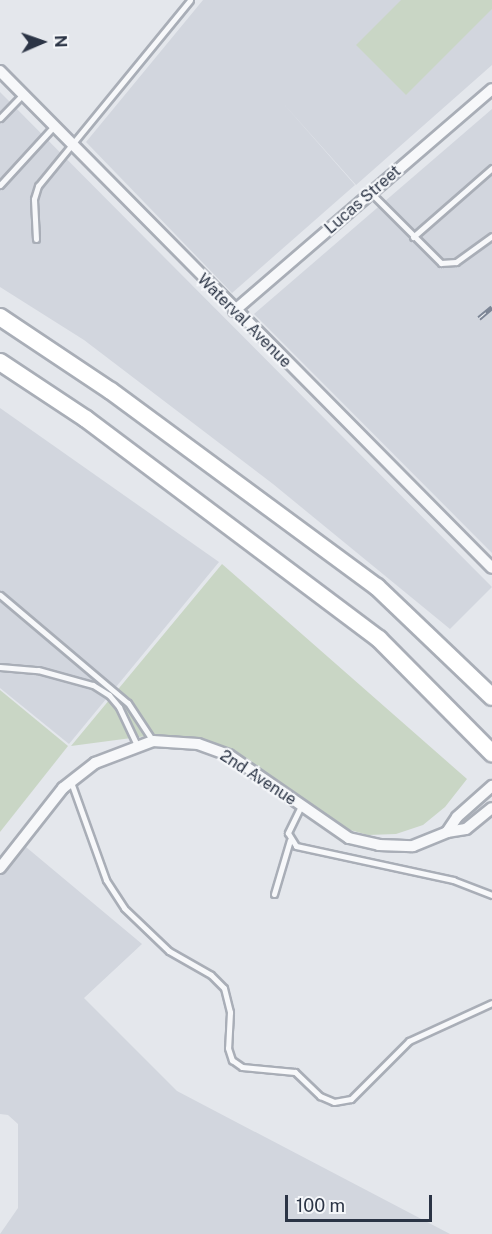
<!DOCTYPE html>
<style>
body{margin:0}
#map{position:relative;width:492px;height:1234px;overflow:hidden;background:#e4e7ec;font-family:"Public Sans",sans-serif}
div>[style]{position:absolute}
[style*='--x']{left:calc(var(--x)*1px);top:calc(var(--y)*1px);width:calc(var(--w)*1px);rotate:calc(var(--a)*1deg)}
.built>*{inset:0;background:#d2d6de}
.green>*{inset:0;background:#c9d6c5}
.roads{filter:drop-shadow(2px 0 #a9aeb7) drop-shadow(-2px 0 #a9aeb7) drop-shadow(0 2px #a9aeb7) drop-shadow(0 -2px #a9aeb7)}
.lane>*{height:5px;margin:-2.5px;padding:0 2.5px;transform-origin:2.5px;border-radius:2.5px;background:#f7f8fa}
.street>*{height:10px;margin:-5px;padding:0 5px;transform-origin:5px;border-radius:5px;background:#f7f8fa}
.primary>*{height:16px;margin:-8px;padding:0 8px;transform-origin:8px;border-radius:8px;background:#fff}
.rail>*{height:5px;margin-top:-2.5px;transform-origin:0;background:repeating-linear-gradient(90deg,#f4f6f9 0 9px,#7d8696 0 18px);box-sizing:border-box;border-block:2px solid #7d8696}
span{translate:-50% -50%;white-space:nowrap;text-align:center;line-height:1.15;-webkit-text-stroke:4.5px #f4f6f9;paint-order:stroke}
.street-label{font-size:16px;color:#2b3445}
.north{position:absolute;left:12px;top:12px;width:60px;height:60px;-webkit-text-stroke:4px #f4f6f9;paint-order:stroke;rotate:88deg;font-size:16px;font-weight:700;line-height:24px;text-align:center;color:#2b3445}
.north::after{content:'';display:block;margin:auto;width:21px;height:27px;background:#2b3445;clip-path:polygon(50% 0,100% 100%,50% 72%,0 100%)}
.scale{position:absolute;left:285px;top:1195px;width:147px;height:27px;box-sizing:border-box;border:3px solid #2b3445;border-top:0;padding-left:8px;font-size:18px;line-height:21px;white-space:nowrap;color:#2b3445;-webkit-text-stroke:4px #f4f6f9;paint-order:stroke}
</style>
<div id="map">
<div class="built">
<div style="clip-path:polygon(203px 0,492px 0,492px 65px,356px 185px,282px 102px,355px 185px,232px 293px,86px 142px)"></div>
<div style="clip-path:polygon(0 92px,492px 587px,450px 629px,273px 484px,84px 340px,0 287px)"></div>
<div style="clip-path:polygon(492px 109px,492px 553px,254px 314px)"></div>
<div style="clip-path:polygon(0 408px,219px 562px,69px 744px,0 688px)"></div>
<div style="clip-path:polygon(20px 842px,142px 944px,84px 998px,177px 1091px,450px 1234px,0 1234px,18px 1208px,18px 1124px,8px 1115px,0 1114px,0 867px)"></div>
</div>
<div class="green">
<div style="clip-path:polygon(401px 0,492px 0,492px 9px,406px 95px,356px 45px)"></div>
<div style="clip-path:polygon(222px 564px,467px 779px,445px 807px,423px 825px,396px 834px,368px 835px,343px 828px,214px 748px,188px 739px,154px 735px,71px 746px)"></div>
<div style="clip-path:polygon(0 690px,68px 746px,0 832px)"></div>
</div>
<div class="roads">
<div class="lane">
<div style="--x:0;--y:118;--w:33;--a:-46"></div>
<div style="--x:0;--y:185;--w:80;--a:-47.5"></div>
<div style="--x:371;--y:193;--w:99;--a:45"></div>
<div style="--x:441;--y:263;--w:15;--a:-4"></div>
<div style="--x:456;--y:262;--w:44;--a:-35.8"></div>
<div style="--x:413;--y:237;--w:105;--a:-41.1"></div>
<div style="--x:36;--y:239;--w:40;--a:-92.9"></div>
<div style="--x:34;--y:199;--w:14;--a:-73"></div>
<div style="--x:38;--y:186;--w:240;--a:-50.7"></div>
<div style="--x:0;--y:595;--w:167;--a:40.2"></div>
<div style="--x:128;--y:703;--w:45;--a:56.7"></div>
<div style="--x:0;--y:667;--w:38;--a:5"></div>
<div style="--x:38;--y:670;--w:57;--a:15.3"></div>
<div style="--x:93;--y:685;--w:19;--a:32"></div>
<div style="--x:109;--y:695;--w:16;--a:50"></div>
<div style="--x:119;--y:707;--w:42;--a:64.7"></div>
<div style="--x:71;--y:782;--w:104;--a:70.3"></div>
<div style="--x:106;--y:880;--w:33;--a:57"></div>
<div style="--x:124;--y:908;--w:62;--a:43.7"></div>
<div style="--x:169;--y:951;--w:48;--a:29.7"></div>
<div style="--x:211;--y:975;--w:18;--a:45"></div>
<div style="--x:224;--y:988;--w:25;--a:76"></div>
<div style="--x:230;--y:1012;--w:36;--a:93"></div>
<div style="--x:228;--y:1048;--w:13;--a:72"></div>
<div style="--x:232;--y:1060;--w:12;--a:35"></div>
<div style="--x:242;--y:1067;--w:53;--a:5.4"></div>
<div style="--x:295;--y:1072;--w:35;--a:44"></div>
<div style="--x:320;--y:1096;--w:15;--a:23"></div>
<div style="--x:334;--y:1102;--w:17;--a:-10"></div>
<div style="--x:351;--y:1099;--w:82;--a:-45"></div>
<div style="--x:409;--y:1041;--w:91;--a:-24.6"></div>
<div style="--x:301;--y:806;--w:30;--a:116"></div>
<div style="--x:288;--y:833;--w:15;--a:58"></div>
<div style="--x:296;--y:846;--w:161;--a:12.2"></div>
<div style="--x:453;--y:880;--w:42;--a:21"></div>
<div style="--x:274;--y:894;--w:56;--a:-73.5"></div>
</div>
<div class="street">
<div style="--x:0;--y:71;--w:699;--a:45.29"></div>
<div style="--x:234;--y:311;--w:340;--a:-40.7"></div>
<div style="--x:447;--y:832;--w:18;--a:-56"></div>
<div style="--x:457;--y:817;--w:47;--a:-41.5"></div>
<div style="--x:0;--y:868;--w:102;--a:-51.8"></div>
<div style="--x:63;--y:788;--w:41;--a:-38"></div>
<div style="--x:95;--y:763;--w:62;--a:-20.8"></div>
<div style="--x:153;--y:741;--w:45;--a:3.8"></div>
<div style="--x:198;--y:744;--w:33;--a:20"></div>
<div style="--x:229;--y:755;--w:146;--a:34.7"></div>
<div style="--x:349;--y:838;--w:31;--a:13"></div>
<div style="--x:379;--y:845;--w:34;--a:2"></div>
<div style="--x:413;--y:846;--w:37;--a:-22"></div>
<div style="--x:447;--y:832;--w:19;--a:-9"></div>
<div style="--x:466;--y:829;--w:33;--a:-39"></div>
</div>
<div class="primary">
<div style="--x:0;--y:317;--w:133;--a:33.7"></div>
<div style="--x:111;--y:391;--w:330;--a:36.4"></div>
<div style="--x:377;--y:587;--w:159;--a:43.7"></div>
<div style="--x:0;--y:362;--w:103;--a:33.5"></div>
<div style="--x:86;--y:419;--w:366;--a:36.9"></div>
<div style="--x:379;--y:639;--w:161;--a:45.3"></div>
</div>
</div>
<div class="rail">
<div style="--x:479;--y:318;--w:17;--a:-40"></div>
</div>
<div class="street-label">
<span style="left:363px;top:200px;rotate:-41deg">Lucas Street</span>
<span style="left:244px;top:321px;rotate:45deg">Waterval Avenue</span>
<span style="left:258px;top:778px;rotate:33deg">2nd Avenue</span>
</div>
<div class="north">N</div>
<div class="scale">100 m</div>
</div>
